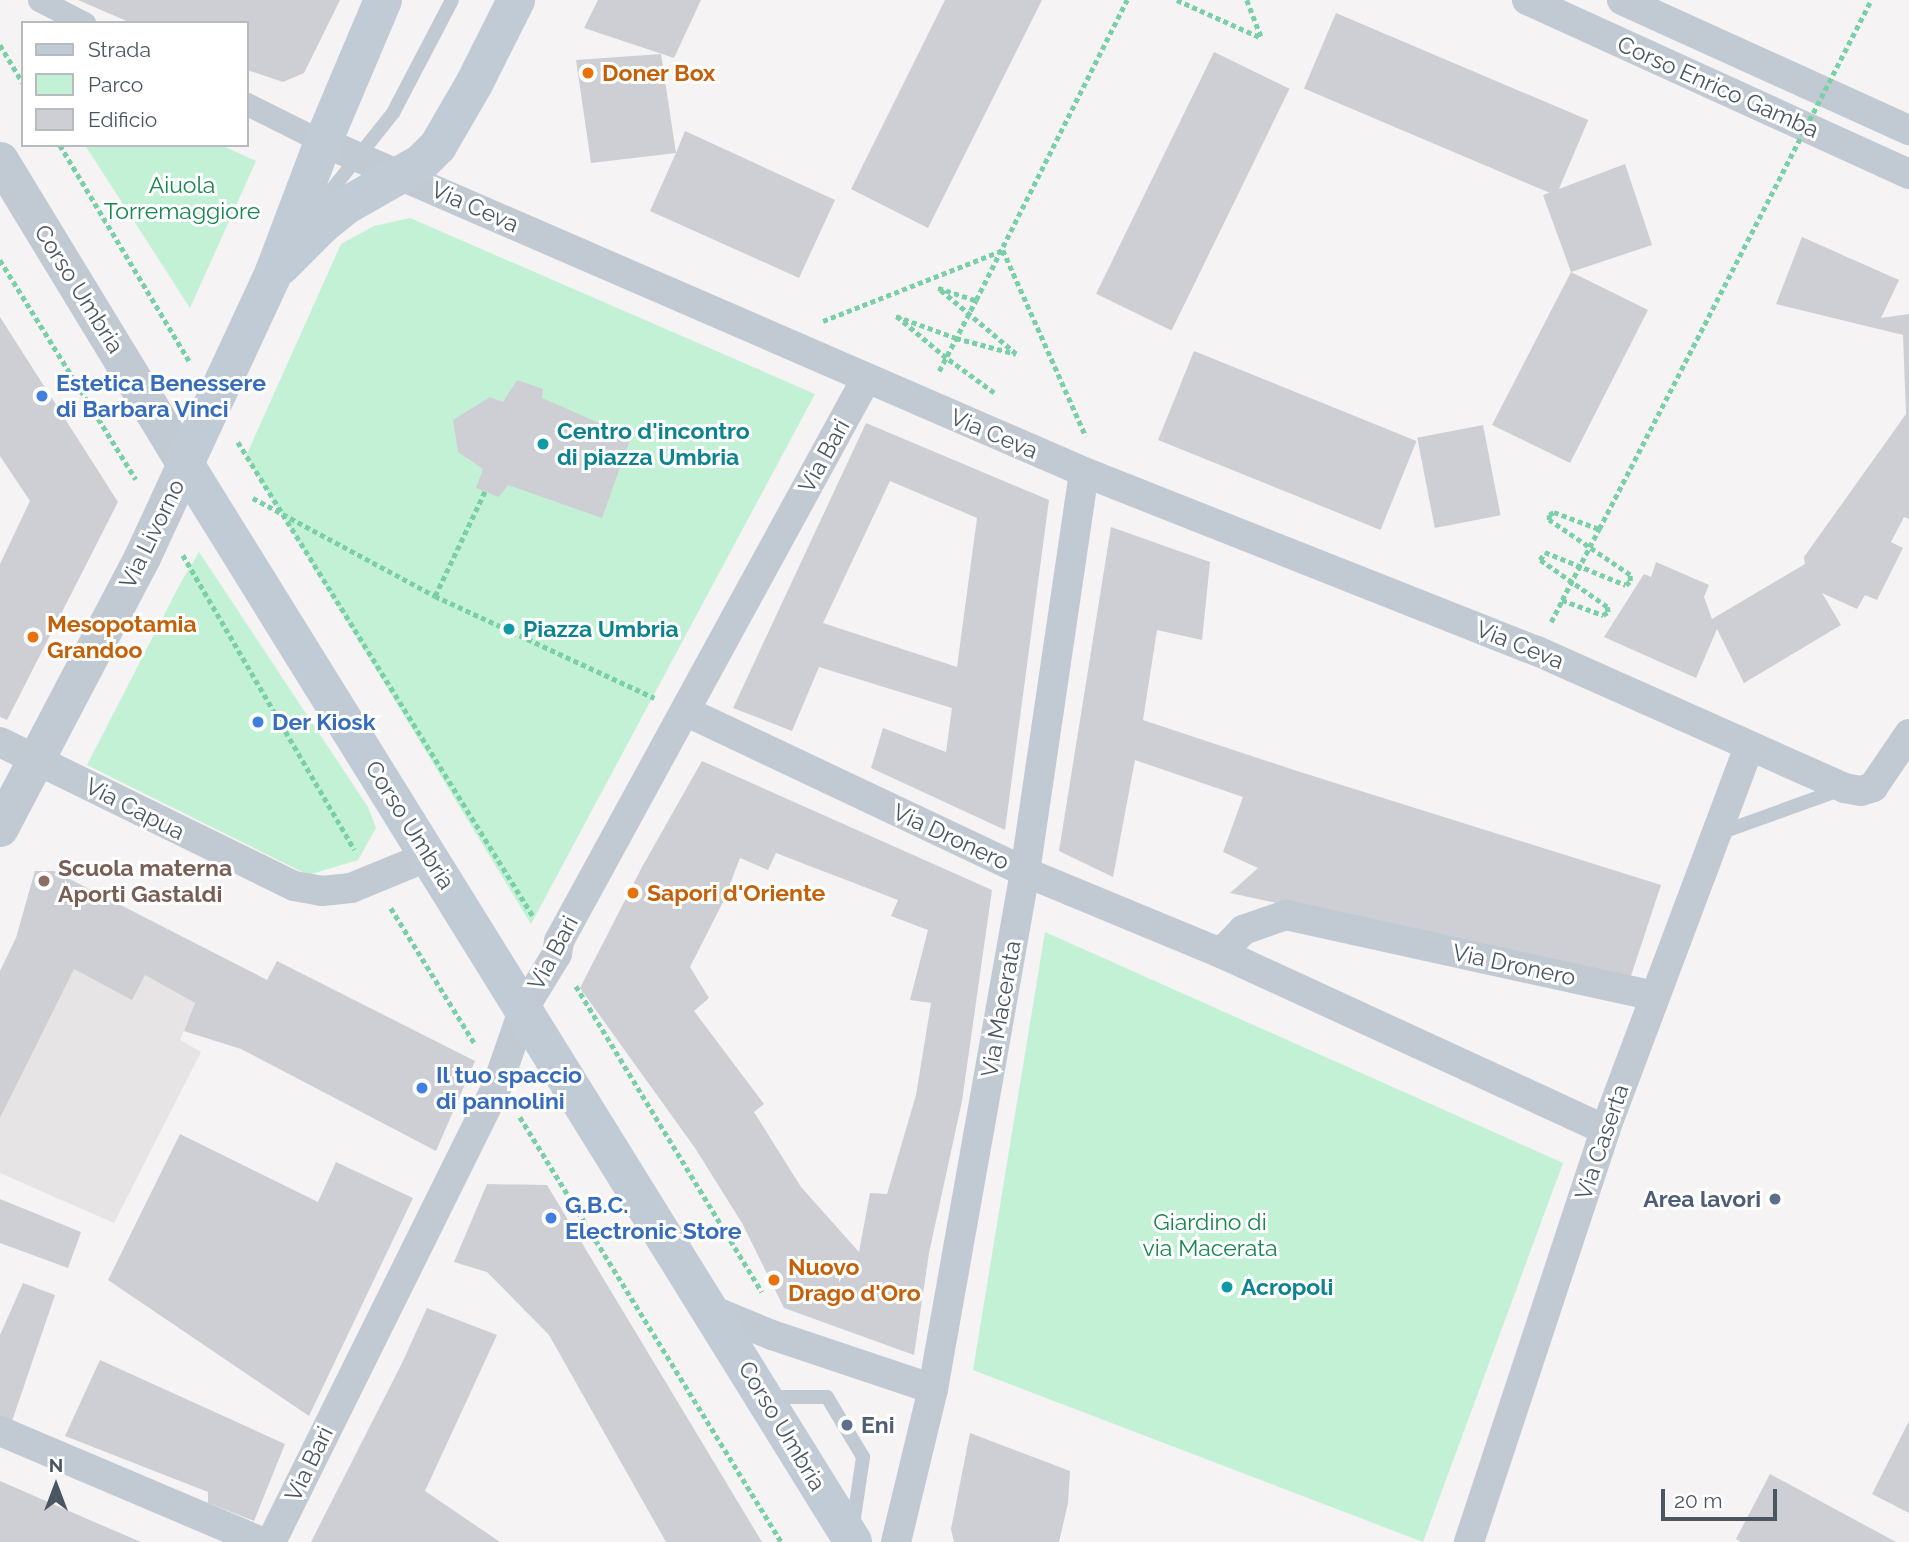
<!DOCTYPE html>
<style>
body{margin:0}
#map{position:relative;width:1909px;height:1542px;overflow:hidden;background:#f5f3f3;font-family:Raleway,sans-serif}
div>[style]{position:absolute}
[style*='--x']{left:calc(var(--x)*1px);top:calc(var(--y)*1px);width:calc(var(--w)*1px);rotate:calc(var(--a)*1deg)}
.education>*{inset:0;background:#e6e4e5}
.green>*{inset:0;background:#c3f1d5}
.building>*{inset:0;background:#cdcfd5;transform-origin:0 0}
.path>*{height:4.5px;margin-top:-2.25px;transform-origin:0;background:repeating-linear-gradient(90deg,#7ad0a6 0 5px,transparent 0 8.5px)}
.service>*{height:14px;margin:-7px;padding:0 7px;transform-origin:7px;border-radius:7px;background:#c1cad2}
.pedestrian>*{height:23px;margin:-11.5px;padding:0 11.5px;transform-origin:11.5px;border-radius:11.5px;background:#c1cad2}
.minor>*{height:30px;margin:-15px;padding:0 15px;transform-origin:15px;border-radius:15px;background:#c1cad2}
.tertiary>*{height:37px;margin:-18.5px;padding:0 18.5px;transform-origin:18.5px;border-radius:18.5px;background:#c1cad2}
.secondary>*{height:38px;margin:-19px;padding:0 19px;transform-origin:19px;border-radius:19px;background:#c1cbd6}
.path-bridge>*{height:4.5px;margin-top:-2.25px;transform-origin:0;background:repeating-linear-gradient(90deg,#7ad0a6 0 5px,transparent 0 8.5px)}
.dots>*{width:19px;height:19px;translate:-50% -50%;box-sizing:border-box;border:4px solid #fff;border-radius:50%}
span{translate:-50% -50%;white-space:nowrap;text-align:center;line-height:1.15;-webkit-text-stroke:6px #fff;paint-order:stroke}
.food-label{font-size:23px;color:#c56008;font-weight:700}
.left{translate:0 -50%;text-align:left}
.street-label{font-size:23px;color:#4a5661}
.park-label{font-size:23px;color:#17864f}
.shop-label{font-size:23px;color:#366cbe;font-weight:700}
.culture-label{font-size:23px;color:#0d838f;font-weight:700}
.education-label{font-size:23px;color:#785e54;font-weight:700}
.service-label{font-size:23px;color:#4e5e75;font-weight:700}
.right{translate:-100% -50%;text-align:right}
.legend{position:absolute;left:21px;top:21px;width:228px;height:126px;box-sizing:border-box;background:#fff;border:2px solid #b7bbc0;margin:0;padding:9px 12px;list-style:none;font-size:21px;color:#4a5661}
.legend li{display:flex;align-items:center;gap:14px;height:35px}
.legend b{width:35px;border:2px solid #b7bbc0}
.north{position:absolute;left:21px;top:1451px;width:70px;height:70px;-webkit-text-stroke:5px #fff;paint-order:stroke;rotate:0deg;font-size:19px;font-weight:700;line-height:28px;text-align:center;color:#4a5661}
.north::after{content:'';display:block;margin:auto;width:24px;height:32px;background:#4a5661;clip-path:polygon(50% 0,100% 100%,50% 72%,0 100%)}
.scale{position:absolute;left:1661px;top:1489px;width:116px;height:32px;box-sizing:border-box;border:4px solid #4a5661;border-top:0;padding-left:9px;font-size:21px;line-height:24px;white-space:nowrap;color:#4a5661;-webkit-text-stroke:5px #fff;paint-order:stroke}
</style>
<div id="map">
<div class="education">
<div style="clip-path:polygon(35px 871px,54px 871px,168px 930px,145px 975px,195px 1003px,180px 1040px,201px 1052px,114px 1223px,0 1173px,0 1118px,27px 1063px,0 1048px,0 971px,16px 938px)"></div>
</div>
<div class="green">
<div style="clip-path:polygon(85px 145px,221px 145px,256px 161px,190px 308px)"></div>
<div style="clip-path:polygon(410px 218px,815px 394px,531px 924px,246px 456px,341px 244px,374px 226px)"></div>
<div style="clip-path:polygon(199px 552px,368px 807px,376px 828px,358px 860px,308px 875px,87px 765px,180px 584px)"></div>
<div style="clip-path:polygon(1045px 932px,1563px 1163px,1423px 1542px,973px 1370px)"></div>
</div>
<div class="building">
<div style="clip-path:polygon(78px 0,340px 0,304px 73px,283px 82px,247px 70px,247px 23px,131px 23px)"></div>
<div style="clip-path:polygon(598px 0,701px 0,674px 58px,584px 28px)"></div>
<div style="clip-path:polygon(945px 0,1042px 0,928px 228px,851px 189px)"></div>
<div style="left:1336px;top:13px;width:274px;height:82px;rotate:23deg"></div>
<div style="left:1214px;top:52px;width:84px;height:269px;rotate:26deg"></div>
<div style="clip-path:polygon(661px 54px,676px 153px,685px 131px,835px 200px,799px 278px,650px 211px,676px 153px,591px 163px,576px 60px)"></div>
<div style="clip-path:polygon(1625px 164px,1652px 245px,1571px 272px,1648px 310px,1570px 463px,1492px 425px,1571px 272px,1543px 195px)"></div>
<div style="clip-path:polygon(1802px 237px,1899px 280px,1881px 318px,1909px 314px,1909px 519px,1904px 517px,1891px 542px,1903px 548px,1877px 600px,1865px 595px,1857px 609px,1822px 593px,1841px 625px,1744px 683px,1717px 629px,1696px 678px,1604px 637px,1644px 574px,1651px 577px,1656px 562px,1709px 585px,1704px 597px,1712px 619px,1805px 564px,1804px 557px,1906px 414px,1903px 335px,1776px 304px)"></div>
<div style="clip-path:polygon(0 317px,118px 502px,7px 720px,0 717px,0 564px,30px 501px,0 456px)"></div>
<div style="left:1194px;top:351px;width:240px;height:96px;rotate:22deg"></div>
<div style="clip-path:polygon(517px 380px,543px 389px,542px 398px,631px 437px,602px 518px,508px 485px,499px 497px,476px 488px,483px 469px,458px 452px,453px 420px,490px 397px,503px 402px)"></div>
<div style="clip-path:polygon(evenodd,866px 423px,1049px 500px,1005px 830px,871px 768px,883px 728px,946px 752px,952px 708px,819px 667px,792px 731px,733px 708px,866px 423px,890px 481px,977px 518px,957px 667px,823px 623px,890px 481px)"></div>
<div style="left:1483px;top:425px;width:92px;height:67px;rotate:79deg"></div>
<div style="clip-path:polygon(1111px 527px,1210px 562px,1202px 640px,1157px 630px,1143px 720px,1297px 771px,1661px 885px,1630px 979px,1230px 893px,1258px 868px,1223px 852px,1243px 797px,1135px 760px,1113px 877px,1059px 851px)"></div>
<div style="clip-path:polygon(evenodd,702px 761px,992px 890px,962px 1101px,929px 1253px,914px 1355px,784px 1308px,742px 1223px,695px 1148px,580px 988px,642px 867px,702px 761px,776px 853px,898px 900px,891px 916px,928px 930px,910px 1000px,931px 1003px,916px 1095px,887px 1194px,870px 1193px,859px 1252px,801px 1187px,754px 1112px,764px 1104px,694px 1011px,709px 998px,690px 967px,724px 900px,740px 858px,768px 870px,776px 853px)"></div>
<div style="clip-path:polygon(35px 871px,54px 871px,267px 980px,277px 961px,475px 1061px,436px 1151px,241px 1049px,184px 1031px,195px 1003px,145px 975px,132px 1000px,74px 969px,0 1118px,0 971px,16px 938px)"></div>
<div style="clip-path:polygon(180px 1134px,318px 1202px,336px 1162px,413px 1198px,309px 1416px,108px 1280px)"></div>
<div style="clip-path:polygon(487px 1184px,547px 1185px,762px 1542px,666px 1542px,549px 1335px,487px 1272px,454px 1262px)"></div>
<div style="clip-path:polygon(0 1199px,81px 1232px,68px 1268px,0 1243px)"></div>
<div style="clip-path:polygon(23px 1283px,55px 1295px,10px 1427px,0 1423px,0 1335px)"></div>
<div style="clip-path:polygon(427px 1308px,497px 1335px,425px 1491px,500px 1542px,311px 1542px,402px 1363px)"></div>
<div style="clip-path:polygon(100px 1360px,285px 1444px,254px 1521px,208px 1503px,208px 1492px,65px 1436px)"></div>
<div style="clip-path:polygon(1909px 1421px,1909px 1513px,1872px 1494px)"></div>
<div style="clip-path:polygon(970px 1433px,1070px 1471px,1068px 1503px,1059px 1542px,954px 1542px,951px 1529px)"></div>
<div style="clip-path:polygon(1770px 1474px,1896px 1542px,1741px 1542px,1736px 1539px)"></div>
<div style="clip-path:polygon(0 1481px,92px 1521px,141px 1542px,0 1542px)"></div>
</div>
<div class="path">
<div style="--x:1177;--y:0;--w:93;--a:24.1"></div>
<div style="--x:1247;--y:0;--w:40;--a:69"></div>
<div style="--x:0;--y:45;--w:44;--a:58.8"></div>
<div style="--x:60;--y:145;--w:253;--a:59.1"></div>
<div style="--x:0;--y:260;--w:258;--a:58.2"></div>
<div style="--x:823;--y:321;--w:193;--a:-21.5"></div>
<div style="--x:1003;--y:250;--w:204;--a:66"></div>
<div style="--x:939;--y:371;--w:80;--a:-62.5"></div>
<div style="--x:994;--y:393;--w:59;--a:-143.9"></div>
<div style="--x:946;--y:358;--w:65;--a:-140"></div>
<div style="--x:896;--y:316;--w:64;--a:20.1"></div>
<div style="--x:956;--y:338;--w:62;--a:14.9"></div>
<div style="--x:1016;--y:354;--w:102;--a:-139.8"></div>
<div style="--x:938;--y:288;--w:40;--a:18"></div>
<div style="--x:976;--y:300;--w:336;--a:-63.3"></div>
<div style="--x:238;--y:442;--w:558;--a:58.1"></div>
<div style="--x:253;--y:498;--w:207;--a:28.3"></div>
<div style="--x:435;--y:596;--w:242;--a:24.9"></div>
<div style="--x:183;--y:555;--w:341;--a:59.8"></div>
<div style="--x:435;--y:596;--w:116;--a:-64.5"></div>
<div style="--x:1562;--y:600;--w:80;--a:-62.5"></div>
<div style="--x:1551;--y:622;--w:25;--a:-63"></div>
<div style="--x:1562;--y:600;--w:44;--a:20.1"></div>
<div style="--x:1603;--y:615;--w:6;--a:-31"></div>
<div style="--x:1608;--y:612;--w:5;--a:-101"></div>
<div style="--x:1607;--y:607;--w:82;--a:-145"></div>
<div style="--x:1540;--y:560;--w:9;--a:-58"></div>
<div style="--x:1545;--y:552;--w:87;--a:22.2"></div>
<div style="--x:1626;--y:585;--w:6;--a:-45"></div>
<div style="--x:1630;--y:581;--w:6;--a:-90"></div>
<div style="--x:1630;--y:575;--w:98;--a:-145.8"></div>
<div style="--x:1549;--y:520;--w:5;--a:-90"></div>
<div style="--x:1549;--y:515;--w:6;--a:-31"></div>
<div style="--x:1554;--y:512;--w:48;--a:20.7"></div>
<div style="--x:1599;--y:529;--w:179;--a:-62.7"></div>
<div style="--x:391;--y:908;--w:160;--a:58.3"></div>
<div style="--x:576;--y:986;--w:358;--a:58.7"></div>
<div style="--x:520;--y:1117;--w:499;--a:58.4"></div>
</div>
<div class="service">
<div style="--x:314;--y:212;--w:127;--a:-51.4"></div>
<div style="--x:393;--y:113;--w:127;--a:-62.4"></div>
<div style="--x:1717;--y:834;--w:133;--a:-19.8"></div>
<div style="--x:766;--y:1397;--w:61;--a:0"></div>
<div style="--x:827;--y:1397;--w:70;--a:59"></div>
<div style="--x:863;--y:1457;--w:69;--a:98.4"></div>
</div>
<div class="pedestrian">
<div style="--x:39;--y:0;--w:51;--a:27.1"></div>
<div style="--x:247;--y:104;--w:85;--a:26.6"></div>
</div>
<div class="minor">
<div style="--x:1527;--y:0;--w:420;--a:24.5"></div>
<div style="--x:1622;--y:0;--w:315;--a:24.4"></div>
<div style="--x:323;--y:142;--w:829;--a:23.44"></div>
<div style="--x:1084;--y:472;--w:487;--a:21.6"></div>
<div style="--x:1537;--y:651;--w:336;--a:24"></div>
<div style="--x:1844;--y:788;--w:17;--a:10"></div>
<div style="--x:1861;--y:791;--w:13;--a:-18"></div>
<div style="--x:1873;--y:787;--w:64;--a:-55.8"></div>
<div style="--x:685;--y:711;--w:376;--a:25.3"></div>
<div style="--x:1025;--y:872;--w:212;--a:22.5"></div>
<div style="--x:1221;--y:953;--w:423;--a:24.7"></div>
<div style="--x:0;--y:742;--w:327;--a:26.1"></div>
<div style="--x:294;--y:886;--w:28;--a:10"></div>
<div style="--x:322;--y:891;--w:29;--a:-6"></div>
<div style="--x:351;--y:888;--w:84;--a:-22.3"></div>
<div style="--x:1221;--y:953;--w:32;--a:-46"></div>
<div style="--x:1243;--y:930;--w:46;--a:-19.2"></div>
<div style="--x:1286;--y:915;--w:377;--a:12.4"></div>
<div style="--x:711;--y:1310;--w:66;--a:22.3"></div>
<div style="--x:772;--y:1335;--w:170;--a:18.5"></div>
<div style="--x:0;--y:1431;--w:285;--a:23"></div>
<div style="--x:271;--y:1542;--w:509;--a:-63.64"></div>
<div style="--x:497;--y:1086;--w:83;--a:-70.9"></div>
<div style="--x:524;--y:1008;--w:63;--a:-58.6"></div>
<div style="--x:557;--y:954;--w:13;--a:-81"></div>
<div style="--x:559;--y:941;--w:640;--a:-61.35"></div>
<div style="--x:896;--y:1542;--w:157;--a:-76.4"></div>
<div style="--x:933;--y:1389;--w:525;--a:-79.91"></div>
<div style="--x:1025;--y:872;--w:404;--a:-81.6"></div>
<div style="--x:1469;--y:1542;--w:434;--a:-71.7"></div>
<div style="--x:1605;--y:1130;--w:410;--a:-69.4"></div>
</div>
<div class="tertiary">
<div style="--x:0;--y:160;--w:356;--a:58.7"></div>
<div style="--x:185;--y:464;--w:102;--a:114.8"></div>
<div style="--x:142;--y:557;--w:306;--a:117.7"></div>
</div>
<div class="secondary">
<div style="--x:383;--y:0;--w:154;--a:112.9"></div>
<div style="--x:323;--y:142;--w:139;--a:110.7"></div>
<div style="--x:274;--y:272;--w:212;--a:114.9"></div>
<div style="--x:185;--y:464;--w:1268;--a:58.21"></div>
<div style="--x:281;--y:266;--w:58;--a:-45"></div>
<div style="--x:322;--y:225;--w:32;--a:-39"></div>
<div style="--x:347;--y:205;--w:85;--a:-29.6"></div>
<div style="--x:421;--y:163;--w:24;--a:-45"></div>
<div style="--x:438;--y:146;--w:72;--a:-59.9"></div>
<div style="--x:474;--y:84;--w:94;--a:-63.4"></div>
</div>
<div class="path-bridge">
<div style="--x:1681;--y:370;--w:416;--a:-62.8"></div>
</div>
<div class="dots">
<div style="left:588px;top:73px;background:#e8710a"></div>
<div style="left:42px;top:396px;background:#3f7fe0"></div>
<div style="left:543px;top:444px;background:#0f9aa8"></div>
<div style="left:509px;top:629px;background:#0f9aa8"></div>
<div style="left:33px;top:637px;background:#e8710a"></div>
<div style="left:258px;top:722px;background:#3f7fe0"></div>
<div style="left:44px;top:881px;background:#8d6e63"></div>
<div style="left:633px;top:893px;background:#e8710a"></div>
<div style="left:422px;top:1088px;background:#3f7fe0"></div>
<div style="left:1775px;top:1199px;background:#5c6f8a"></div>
<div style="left:551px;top:1218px;background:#3f7fe0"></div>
<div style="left:774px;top:1280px;background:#e8710a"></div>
<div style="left:1227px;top:1287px;background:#0f9aa8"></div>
<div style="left:847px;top:1425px;background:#5c6f8a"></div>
</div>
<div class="food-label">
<span class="left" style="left:602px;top:73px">Doner Box</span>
<span class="left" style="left:47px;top:637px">Mesopotamia<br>Grandoo</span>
<span class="left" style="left:647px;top:893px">Sapori d'Oriente</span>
<span class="left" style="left:788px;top:1280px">Nuovo<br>Drago d'Oro</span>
</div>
<div class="street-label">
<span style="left:1718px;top:87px;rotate:24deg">Corso Enrico Gamba</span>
<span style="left:475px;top:207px;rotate:24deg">Via Ceva</span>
<span style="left:79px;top:289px;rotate:58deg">Corso Umbria</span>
<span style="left:994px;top:434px;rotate:23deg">Via Ceva</span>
<span style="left:824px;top:456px;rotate:-61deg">Via Bari</span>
<span style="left:152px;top:534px;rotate:-64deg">Via Livorno</span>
<span style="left:1520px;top:645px;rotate:22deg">Via Ceva</span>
<span style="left:135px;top:809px;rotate:27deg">Via Capua</span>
<span style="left:410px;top:825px;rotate:58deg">Corso Umbria</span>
<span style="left:951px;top:837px;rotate:25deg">Via Dronero</span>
<span style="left:553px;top:953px;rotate:-62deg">Via Bari</span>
<span style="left:1514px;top:965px;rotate:12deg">Via Dronero</span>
<span style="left:1001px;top:1009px;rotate:-80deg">Via Macerata</span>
<span style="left:1602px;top:1142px;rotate:-71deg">Via Caserta</span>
<span style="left:782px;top:1426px;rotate:59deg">Corso Umbria</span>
<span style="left:309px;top:1464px;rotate:-64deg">Via Bari</span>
</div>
<div class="park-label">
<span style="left:182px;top:198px">Aiuola<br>Torremaggiore</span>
<span style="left:1210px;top:1235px">Giardino di<br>via Macerata</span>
</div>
<div class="shop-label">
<span class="left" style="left:56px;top:396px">Estetica Benessere<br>di Barbara Vinci</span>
<span class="left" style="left:272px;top:722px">Der Kiosk</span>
<span class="left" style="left:436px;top:1088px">Il tuo spaccio<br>di pannolini</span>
<span class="left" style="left:565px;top:1218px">G.B.C.<br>Electronic Store</span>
</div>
<div class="culture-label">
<span class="left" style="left:557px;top:444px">Centro d'incontro<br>di piazza Umbria</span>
<span class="left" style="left:523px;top:629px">Piazza Umbria</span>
<span class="left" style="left:1241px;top:1287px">Acropoli</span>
</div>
<div class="education-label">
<span class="left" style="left:58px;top:881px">Scuola materna<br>Aporti Gastaldi</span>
</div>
<div class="service-label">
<span class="right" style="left:1761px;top:1199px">Area lavori</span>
<span class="left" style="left:861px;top:1425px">Eni</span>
</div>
<ul class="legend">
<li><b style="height:9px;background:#c1cbd6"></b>Strada</li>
<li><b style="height:19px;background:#c3f1d5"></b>Parco</li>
<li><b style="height:19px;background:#cdcfd5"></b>Edificio</li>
</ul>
<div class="north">N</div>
<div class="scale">20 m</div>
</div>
